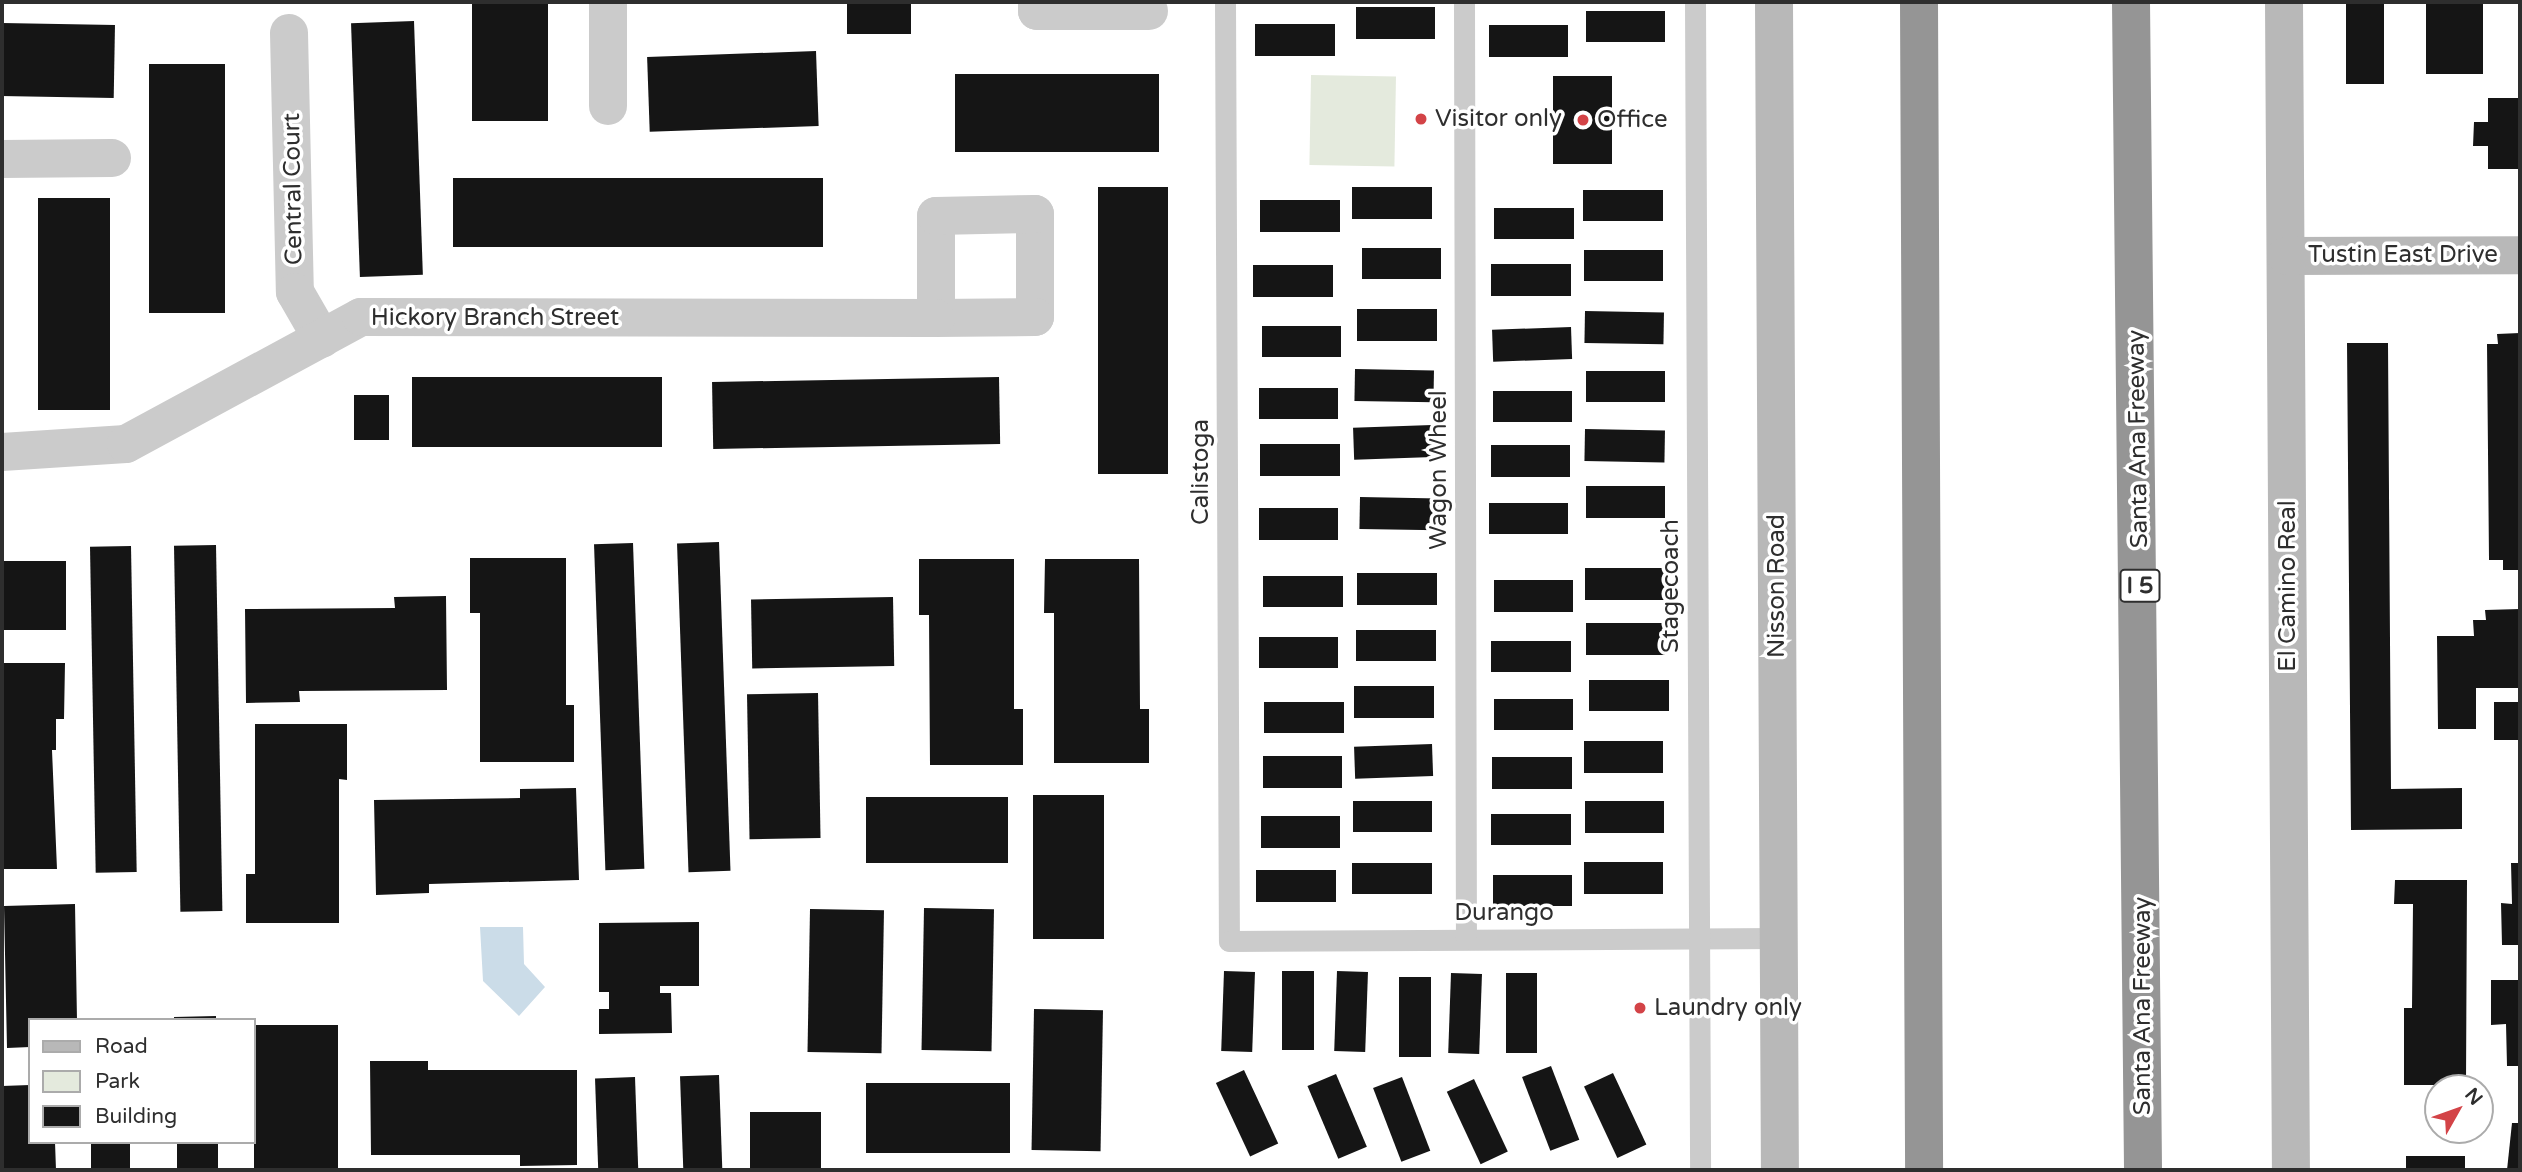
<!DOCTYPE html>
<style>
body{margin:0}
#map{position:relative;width:2522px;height:1172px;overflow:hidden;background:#fff;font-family:"Varela Round",sans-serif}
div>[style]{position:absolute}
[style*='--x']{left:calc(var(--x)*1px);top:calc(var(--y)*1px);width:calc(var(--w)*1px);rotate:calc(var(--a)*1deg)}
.green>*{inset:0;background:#e4eadd;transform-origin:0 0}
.water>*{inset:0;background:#cbdce8}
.building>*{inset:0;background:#151515;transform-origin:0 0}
.lane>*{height:21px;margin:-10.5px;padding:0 10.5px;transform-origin:10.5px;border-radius:10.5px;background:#cbcbcb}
.street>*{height:38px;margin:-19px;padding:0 19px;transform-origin:19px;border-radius:19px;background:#cbcbcb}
.secondary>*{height:38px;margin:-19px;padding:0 19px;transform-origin:19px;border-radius:19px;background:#b8b8b8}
.highway>*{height:38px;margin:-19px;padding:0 19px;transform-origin:19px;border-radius:19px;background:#959595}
.dots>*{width:19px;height:19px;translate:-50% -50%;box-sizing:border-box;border:4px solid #fff;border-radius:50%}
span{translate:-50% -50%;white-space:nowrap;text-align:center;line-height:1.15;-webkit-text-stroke:7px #fff;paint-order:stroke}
.shield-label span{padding:2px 5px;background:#fff;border:2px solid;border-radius:5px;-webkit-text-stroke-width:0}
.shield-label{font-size:23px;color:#2e2e2e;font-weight:700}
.poi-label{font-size:24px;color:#2e2e2e}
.left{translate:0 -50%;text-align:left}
.street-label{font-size:24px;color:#2e2e2e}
.frame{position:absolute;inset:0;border:4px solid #2e2e2e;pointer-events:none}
.legend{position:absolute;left:28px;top:1018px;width:228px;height:126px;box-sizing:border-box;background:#fff;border:2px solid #ababab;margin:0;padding:9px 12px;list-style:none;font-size:21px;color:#2e2e2e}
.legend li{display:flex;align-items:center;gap:14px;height:35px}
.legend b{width:35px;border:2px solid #ababab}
.north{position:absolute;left:2424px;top:1074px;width:70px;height:70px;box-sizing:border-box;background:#fff;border:2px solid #ababab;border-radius:50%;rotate:50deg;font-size:19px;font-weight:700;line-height:28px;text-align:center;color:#2e2e2e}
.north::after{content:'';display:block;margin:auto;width:24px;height:32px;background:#d34347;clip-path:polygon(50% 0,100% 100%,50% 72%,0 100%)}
</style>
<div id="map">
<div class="green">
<div style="left:1311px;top:75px;width:85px;height:90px;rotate:1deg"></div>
</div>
<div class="water">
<div style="clip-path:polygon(480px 927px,523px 927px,524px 964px,545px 987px,519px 1016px,483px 981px)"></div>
</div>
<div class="building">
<div style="left:472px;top:2px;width:76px;height:119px"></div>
<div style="left:847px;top:2px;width:64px;height:32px"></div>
<div style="left:2346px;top:2px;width:38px;height:82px"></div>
<div style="left:2426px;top:2px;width:57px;height:72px"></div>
<div style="left:1356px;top:7px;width:79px;height:32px"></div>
<div style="left:1586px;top:11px;width:79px;height:31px"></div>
<div style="left:414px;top:21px;width:254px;height:63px;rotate:88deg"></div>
<div style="left:2px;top:23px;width:113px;height:73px;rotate:1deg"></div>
<div style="left:1255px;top:24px;width:80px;height:32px"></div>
<div style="left:1568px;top:25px;width:32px;height:79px;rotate:90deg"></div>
<div style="left:816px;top:51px;width:75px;height:169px;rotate:88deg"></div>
<div style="left:149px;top:64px;width:76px;height:249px"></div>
<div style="left:955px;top:74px;width:204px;height:78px"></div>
<div style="left:1553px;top:76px;width:59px;height:88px"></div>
<div style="clip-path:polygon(2488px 98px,2520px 98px,2520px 169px,2488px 169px,2488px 146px,2473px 146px,2474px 122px,2488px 122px)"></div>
<div style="left:823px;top:178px;width:69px;height:370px;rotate:90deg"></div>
<div style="left:1098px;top:187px;width:70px;height:287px"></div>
<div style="left:1352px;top:187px;width:80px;height:32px"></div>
<div style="left:1583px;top:190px;width:80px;height:31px"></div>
<div style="left:38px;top:198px;width:72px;height:212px"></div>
<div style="left:1260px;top:200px;width:80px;height:32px"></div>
<div style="left:1494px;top:208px;width:80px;height:31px"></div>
<div style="left:1362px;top:248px;width:79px;height:31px"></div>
<div style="left:1584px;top:250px;width:79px;height:31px"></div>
<div style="left:1491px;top:264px;width:80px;height:32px"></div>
<div style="left:1333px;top:265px;width:32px;height:80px;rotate:90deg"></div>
<div style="left:1357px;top:309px;width:80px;height:32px"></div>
<div style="left:1585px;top:311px;width:79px;height:32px;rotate:1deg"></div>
<div style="left:1262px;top:326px;width:79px;height:31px"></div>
<div style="left:1571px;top:327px;width:32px;height:79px;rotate:88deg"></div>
<div style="clip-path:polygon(2520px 333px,2520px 570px,2503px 570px,2503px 560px,2489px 560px,2487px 344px,2498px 344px,2497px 334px)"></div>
<div style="clip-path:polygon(2347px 343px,2388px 343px,2391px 789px,2462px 788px,2462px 829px,2351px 830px)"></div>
<div style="left:1355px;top:369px;width:79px;height:32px;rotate:1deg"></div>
<div style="left:1586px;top:371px;width:79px;height:31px"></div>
<div style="left:412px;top:377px;width:250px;height:70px"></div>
<div style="left:999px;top:377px;width:67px;height:287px;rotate:89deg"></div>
<div style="left:1259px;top:388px;width:79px;height:31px"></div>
<div style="left:1493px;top:391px;width:79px;height:31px"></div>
<div style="left:354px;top:395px;width:35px;height:45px"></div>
<div style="left:1432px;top:425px;width:32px;height:79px;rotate:88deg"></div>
<div style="left:1585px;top:429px;width:80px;height:32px;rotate:1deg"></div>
<div style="left:1260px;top:444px;width:80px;height:32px"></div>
<div style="left:1570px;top:445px;width:32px;height:79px;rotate:90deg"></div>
<div style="left:1665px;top:486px;width:32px;height:79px;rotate:90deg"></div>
<div style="left:1360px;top:497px;width:79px;height:32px;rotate:1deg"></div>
<div style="left:1489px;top:503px;width:79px;height:31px"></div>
<div style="left:1259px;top:508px;width:79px;height:32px"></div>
<div style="left:719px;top:542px;width:329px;height:42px;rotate:88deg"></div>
<div style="left:633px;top:543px;width:326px;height:39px;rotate:88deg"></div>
<div style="left:216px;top:545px;width:366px;height:42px;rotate:89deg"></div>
<div style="left:131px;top:546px;width:326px;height:41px;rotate:89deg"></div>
<div style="clip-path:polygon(470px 558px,566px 558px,566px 705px,574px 705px,574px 762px,480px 762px,480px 613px,470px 613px)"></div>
<div style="clip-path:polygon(919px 559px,1014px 559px,1014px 709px,1023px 709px,1023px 765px,930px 765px,929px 615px,919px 615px)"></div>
<div style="clip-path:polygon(1045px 559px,1139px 559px,1140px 709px,1149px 709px,1149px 763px,1054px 763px,1054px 613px,1044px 613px)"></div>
<div style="left:2px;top:561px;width:64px;height:69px"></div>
<div style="left:1665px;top:568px;width:32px;height:80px;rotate:90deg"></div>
<div style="left:1437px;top:573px;width:32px;height:80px;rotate:90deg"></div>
<div style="left:1263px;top:576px;width:80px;height:31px"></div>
<div style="left:1494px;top:580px;width:79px;height:32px"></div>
<div style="clip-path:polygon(446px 596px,447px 690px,299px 691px,300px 702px,246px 703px,245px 609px,395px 608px,394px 597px)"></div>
<div style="left:893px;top:597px;width:69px;height:142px;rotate:89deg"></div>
<div style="clip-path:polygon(2520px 609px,2520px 688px,2476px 688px,2476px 729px,2438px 729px,2437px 636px,2474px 636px,2473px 620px,2486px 620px,2485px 610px)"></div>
<div style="left:1665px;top:623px;width:32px;height:79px;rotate:90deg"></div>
<div style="left:1356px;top:630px;width:80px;height:31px"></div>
<div style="left:1259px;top:637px;width:79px;height:31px"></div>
<div style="left:1491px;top:641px;width:80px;height:31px"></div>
<div style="clip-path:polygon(2px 663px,65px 663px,64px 719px,56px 719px,56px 750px,52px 750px,57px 869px,2px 869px)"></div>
<div style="left:1589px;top:680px;width:80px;height:31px"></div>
<div style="left:1354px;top:686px;width:80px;height:32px"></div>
<div style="left:818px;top:693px;width:145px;height:71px;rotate:89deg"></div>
<div style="left:1494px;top:699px;width:79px;height:31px"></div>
<div style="left:1264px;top:702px;width:80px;height:31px"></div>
<div style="left:2494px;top:702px;width:26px;height:38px"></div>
<div style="clip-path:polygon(255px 724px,347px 724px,347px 780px,339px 779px,339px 923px,246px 923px,246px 874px,255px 874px)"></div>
<div style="left:1663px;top:741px;width:32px;height:79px;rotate:90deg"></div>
<div style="left:1432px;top:744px;width:32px;height:78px;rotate:88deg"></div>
<div style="left:1342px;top:756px;width:32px;height:79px;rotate:90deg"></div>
<div style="left:1492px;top:757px;width:80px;height:32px"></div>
<div style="clip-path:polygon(576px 788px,579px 880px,429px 884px,429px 893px,376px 895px,374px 800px,520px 798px,520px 789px)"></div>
<div style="left:1033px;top:795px;width:71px;height:144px"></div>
<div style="left:866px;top:797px;width:142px;height:66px"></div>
<div style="left:1353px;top:801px;width:79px;height:31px"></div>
<div style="left:1585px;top:801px;width:79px;height:32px"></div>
<div style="left:1491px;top:814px;width:80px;height:31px"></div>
<div style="left:1340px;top:816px;width:32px;height:79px;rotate:90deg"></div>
<div style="left:1584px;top:862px;width:79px;height:32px"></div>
<div style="left:1352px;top:863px;width:80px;height:31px"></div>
<div style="clip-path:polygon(2511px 863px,2520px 863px,2520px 945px,2502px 945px,2501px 903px,2512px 904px)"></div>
<div style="left:1336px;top:870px;width:32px;height:80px;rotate:90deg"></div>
<div style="left:1493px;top:875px;width:79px;height:31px"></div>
<div style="clip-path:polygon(2395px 880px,2467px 880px,2466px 1085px,2404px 1085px,2404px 1008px,2412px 1008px,2413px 904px,2394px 904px)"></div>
<div style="clip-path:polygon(75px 904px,77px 1020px,30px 1020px,30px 1047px,7px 1048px,4px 906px)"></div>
<div style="left:924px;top:908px;width:70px;height:142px;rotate:1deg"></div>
<div style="left:810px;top:909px;width:74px;height:143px;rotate:1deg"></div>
<div style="clip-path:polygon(699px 922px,699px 986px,660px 986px,660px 993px,671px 993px,672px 1033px,599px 1034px,599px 1009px,609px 1009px,609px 992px,599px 992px,599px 923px)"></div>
<div style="left:1224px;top:971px;width:31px;height:80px;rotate:2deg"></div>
<div style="left:1282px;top:971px;width:32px;height:79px"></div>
<div style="left:1337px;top:971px;width:31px;height:80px;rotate:2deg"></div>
<div style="left:1451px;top:973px;width:31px;height:80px;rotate:2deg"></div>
<div style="left:1506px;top:973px;width:31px;height:80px"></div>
<div style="left:1399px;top:977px;width:32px;height:80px"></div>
<div style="clip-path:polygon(2491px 980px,2520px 980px,2520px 1066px,2507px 1066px,2506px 1024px,2491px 1025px)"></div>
<div style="left:1034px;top:1009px;width:69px;height:141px;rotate:1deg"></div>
<div style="clip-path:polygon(216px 1016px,216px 1020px,174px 1020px,174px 1017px)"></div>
<div style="left:338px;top:1025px;width:145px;height:84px;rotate:90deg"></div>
<div style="clip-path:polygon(370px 1061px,428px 1061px,428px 1070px,577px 1070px,577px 1165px,520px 1166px,520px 1155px,371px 1155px)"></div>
<div style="left:1551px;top:1066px;width:79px;height:31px;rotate:69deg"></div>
<div style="left:1244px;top:1070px;width:81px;height:31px;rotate:65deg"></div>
<div style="left:1613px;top:1073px;width:79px;height:32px;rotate:65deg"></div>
<div style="left:1336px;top:1074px;width:79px;height:31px;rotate:67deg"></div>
<div style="left:719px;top:1075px;width:95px;height:39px;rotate:88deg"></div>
<div style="left:635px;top:1077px;width:93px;height:40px;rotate:88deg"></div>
<div style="left:1402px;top:1077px;width:79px;height:31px;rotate:69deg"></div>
<div style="left:1474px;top:1079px;width:80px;height:30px;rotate:65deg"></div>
<div style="left:866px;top:1083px;width:144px;height:70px"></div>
<div style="clip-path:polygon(30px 1085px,30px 1142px,55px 1142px,56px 1170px,2px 1170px,2px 1086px)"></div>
<div style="left:750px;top:1112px;width:71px;height:58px"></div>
<div style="clip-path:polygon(2512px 1123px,2520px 1123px,2520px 1170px,2507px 1170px)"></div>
<div style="left:91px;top:1142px;width:39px;height:28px"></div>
<div style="left:177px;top:1142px;width:41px;height:28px"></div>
<div style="left:2406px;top:1156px;width:59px;height:14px"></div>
</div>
<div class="lane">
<div style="--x:1225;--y:2;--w:939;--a:89.76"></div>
<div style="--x:1229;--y:941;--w:550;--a:-0.31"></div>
<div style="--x:1464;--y:2;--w:937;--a:89.88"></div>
<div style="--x:1695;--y:2;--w:1168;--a:89.75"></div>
</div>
<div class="street">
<div style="--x:608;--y:2;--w:104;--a:90"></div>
<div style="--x:1037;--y:2;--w:9;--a:90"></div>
<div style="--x:1037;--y:11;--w:112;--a:0"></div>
<div style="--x:289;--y:33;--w:259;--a:88.7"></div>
<div style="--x:295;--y:292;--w:54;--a:60.1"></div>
<div style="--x:2;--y:159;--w:110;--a:-0.5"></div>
<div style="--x:1035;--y:214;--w:103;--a:90"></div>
<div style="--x:1035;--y:317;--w:99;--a:179.4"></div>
<div style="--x:936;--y:318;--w:102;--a:-90"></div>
<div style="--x:936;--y:216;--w:99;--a:-1.2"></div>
<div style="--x:2;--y:452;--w:124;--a:-3.7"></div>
<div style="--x:126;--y:444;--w:267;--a:-28.4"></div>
<div style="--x:361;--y:317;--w:575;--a:0.1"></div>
</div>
<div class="secondary">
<div style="--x:1774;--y:2;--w:1168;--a:89.71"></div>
<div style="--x:2284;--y:2;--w:1168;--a:89.66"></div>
<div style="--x:2286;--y:256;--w:234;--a:-0.2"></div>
</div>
<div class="highway">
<div style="--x:1919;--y:2;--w:1168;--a:89.75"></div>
<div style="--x:2131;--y:2;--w:1168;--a:89.41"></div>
</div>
<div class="dots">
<div style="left:1421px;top:119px;background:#d34347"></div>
<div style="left:1583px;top:120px;background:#d34347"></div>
<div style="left:1640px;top:1008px;background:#d34347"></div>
</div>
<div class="shield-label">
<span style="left:2140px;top:586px">I 5</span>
</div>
<div class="poi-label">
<span class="left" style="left:1435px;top:119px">Visitor only</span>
<span class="left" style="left:1597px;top:120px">Office</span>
<span class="left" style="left:1654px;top:1008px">Laundry only</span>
</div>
<div class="street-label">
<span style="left:293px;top:189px;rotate:-91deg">Central Court</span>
<span style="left:2403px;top:255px">Tustin East Drive</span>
<span style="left:495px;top:318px">Hickory Branch Street</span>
<span style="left:2138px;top:439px;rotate:-91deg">Santa Ana Freeway</span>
<span style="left:1439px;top:470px;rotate:-90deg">Wagon Wheel</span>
<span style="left:1201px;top:472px;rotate:-90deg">Calistoga</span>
<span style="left:1671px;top:586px;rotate:-90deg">Stagecoach</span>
<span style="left:1777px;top:586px;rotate:-90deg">Nisson Road</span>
<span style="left:2288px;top:586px;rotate:-90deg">El Camino Real</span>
<span style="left:1504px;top:913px">Durango</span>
<span style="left:2143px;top:1006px;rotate:-90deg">Santa Ana Freeway</span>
</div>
<div class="frame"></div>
<ul class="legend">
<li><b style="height:9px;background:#b8b8b8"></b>Road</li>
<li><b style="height:19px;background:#e4eadd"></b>Park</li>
<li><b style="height:19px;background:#151515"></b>Building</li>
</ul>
<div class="north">N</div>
</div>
